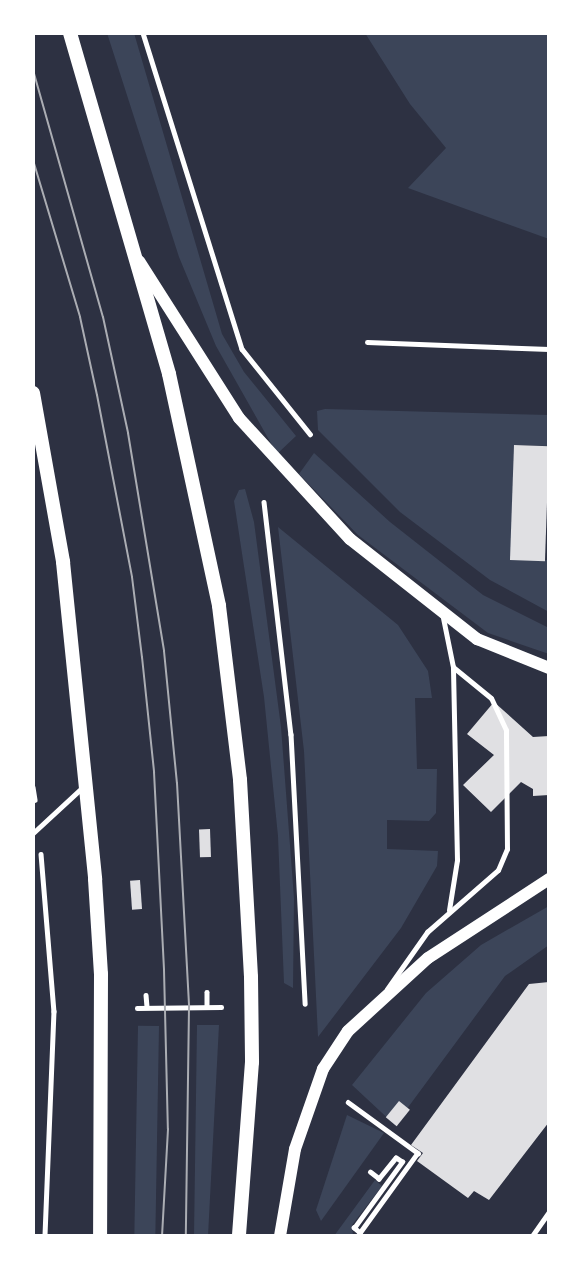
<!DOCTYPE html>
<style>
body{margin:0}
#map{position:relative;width:582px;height:1269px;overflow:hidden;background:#2d3142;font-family:Raleway,sans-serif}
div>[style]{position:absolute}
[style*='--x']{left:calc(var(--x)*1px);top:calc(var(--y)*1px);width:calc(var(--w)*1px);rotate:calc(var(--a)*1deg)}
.green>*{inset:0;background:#3c4559;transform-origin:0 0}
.building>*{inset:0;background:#e0e0e3;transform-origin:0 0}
.path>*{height:4.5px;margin:-2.25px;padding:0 2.25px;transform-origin:2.25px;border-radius:2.25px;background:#fff}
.service>*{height:5px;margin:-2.5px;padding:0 2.5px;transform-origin:2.5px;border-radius:2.5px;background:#fff}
.tertiary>*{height:12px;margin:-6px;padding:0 6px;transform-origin:6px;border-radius:6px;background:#fff}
.secondary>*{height:14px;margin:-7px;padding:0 7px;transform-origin:7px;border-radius:7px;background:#fff}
.tram>*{height:2px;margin:-1px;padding:0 1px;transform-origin:1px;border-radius:1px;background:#abadb3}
span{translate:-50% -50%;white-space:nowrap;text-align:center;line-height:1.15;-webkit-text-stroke:7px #fff;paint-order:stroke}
.frame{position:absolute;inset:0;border:35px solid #fff;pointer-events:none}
</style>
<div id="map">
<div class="green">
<div style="clip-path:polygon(107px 33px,134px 33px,222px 334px,244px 372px,296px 436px,277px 454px,216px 346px,179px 257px)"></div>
<div style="clip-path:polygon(365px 33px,549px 33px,549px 239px,408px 188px,446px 148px,410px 104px)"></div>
<div style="clip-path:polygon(325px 409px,549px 415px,549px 446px,514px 445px,511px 559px,549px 560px,549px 612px,490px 580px,400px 512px,318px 430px,317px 411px)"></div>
<div style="clip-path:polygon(314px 453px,390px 522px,483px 595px,549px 628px,549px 654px,488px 633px,358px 535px,299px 474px)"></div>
<div style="clip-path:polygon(245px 489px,254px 522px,281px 727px,294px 898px,293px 988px,284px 983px,278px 836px,264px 697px,234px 501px,239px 490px)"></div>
<div style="clip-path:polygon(278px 527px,398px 625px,428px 671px,432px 698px,415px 698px,417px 769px,437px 769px,436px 813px,429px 821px,387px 820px,387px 849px,438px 851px,437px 866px,401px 928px,318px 1037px,304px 751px)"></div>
<div style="clip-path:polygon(549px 906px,549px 945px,505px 976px,395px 1125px,352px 1085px,426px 993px,481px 945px)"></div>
<div style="clip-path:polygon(197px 1025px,219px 1025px,208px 1236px,194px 1236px)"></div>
<div style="left:159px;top:1026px;width:210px;height:21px;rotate:91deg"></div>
<div style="clip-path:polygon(347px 1115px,384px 1133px,321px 1221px,316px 1210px)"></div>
<div style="clip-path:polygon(375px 1180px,382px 1186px,352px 1225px,353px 1236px,334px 1236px)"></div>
</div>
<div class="building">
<div style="left:514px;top:445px;width:35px;height:115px;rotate:2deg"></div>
<div style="clip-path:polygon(494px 702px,533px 737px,549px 736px,549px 795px,533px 796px,533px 789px,521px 782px,491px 812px,463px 785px,494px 755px,467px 734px)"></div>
<div style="left:210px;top:829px;width:28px;height:11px;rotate:88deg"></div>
<div style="left:140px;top:880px;width:29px;height:10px;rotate:86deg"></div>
<div style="clip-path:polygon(549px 982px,549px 1122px,489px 1200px,474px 1191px,468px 1198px,417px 1161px,423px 1153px,411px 1145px,529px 984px)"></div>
<div style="left:399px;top:1101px;width:14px;height:21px;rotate:39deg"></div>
</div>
<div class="path">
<div style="--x:143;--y:33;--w:331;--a:72.6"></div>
<div style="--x:242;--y:349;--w:109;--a:51.3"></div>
<div style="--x:264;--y:502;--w:234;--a:83.4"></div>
<div style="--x:291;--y:734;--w:270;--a:87"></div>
<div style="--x:33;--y:787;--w:13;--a:81"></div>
<div style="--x:41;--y:854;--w:158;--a:85.3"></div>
<div style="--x:54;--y:1011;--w:225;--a:92.3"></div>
<div style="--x:207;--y:992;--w:15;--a:90"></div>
<div style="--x:146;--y:995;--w:12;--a:85"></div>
<div style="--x:137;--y:1008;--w:84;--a:-0.7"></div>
<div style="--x:348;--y:1102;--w:87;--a:36.1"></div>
<div style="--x:418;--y:1153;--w:99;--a:125.9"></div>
<div style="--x:360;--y:1233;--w:8;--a:-140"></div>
<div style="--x:354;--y:1228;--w:82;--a:-54"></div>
<div style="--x:402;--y:1162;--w:7;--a:-146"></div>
<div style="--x:396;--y:1158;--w:27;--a:129"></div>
<div style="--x:379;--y:1179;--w:11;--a:-142"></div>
</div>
<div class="service">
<div style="--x:367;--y:342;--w:182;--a:2.2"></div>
<div style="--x:33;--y:833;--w:69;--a:-42.7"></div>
<div style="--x:449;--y:910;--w:51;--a:-80.9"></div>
<div style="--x:457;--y:860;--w:193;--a:-91.2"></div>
<div style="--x:387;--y:989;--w:70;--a:-54.9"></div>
<div style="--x:427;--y:932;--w:94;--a:-41.1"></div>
<div style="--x:498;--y:870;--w:23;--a:-67"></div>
<div style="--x:507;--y:849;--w:119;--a:-90.5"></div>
<div style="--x:506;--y:730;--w:35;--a:-115"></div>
<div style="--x:491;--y:698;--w:49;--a:-140.8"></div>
<div style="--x:453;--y:667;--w:55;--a:-101.5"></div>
<div style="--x:532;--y:1236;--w:29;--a:-55"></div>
</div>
<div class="tertiary">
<div style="--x:139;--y:261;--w:186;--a:57.5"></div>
<div style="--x:239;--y:418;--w:164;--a:47.5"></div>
<div style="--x:350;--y:539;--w:162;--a:38.2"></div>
<div style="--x:477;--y:639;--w:78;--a:21.9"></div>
<div style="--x:280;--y:1236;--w:88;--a:-80.2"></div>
<div style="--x:295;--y:1149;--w:85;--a:-70.7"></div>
<div style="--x:323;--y:1069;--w:45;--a:-56.7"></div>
<div style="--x:348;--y:1031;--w:108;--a:-42.4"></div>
<div style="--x:428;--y:958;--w:145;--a:-33.1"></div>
</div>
<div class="secondary">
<div style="--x:70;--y:33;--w:355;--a:73.8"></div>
<div style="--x:169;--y:374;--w:237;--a:77.8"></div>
<div style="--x:219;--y:606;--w:175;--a:83.1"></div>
<div style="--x:240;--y:780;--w:197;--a:86.8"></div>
<div style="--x:251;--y:977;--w:85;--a:89.3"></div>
<div style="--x:252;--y:1062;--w:174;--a:94.3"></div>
<div style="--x:33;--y:393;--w:172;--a:79.9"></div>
<div style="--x:63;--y:562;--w:319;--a:84.2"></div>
<div style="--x:95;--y:879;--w:95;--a:86.4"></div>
<div style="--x:101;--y:974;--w:262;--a:90.2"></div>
</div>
<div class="tram">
<div style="--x:33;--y:70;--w:257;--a:74.2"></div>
<div style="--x:103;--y:317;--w:119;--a:77.8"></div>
<div style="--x:128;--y:433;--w:221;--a:80.6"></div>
<div style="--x:164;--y:651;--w:133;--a:84.4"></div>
<div style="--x:177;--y:783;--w:224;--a:86.9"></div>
<div style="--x:189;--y:1007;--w:229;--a:90.8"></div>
<div style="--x:33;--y:160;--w:164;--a:73.3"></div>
<div style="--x:80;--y:317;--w:80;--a:77.7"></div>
<div style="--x:97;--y:395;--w:185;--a:79.1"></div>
<div style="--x:132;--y:577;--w:81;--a:82.9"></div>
<div style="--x:142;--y:657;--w:116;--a:84"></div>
<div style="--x:154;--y:772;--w:198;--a:87.1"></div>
<div style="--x:164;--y:970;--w:159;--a:88.6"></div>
<div style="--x:168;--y:1129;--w:107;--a:93.2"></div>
</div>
<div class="frame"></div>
</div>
